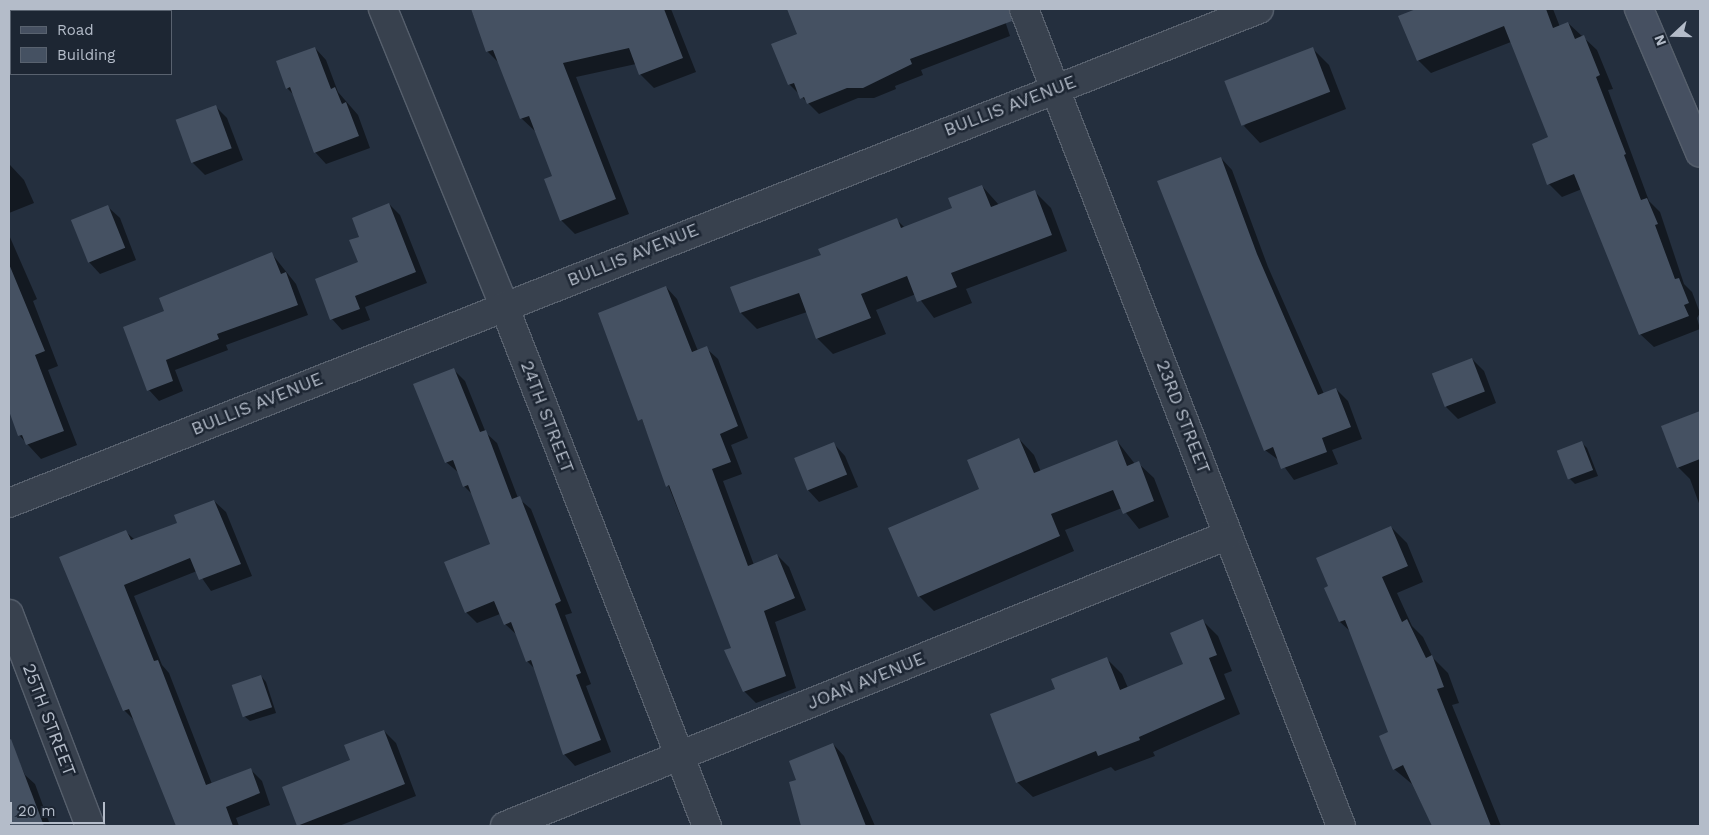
<!DOCTYPE html>
<style>
body{margin:0}
#map{position:relative;width:1709px;height:835px;overflow:hidden;background:#242f3e;font-family:"Work Sans",sans-serif}
div>[style]{position:absolute}
[style*='--x']{left:calc(var(--x)*1px);top:calc(var(--y)*1px);width:calc(var(--w)*1px);rotate:calc(var(--a)*1deg)}
.shadow>*{inset:0;background:#0007}
.building>*{inset:0;background:#455162;transform-origin:0 0}
.roads{filter:drop-shadow(1px 0 #565f6c) drop-shadow(-1px 0 #565f6c) drop-shadow(0 1px #565f6c) drop-shadow(0 -1px #565f6c)}
.street>*{height:28px;margin:-14px;padding:0 14px;transform-origin:14px;border-radius:14px;background:#38414e}
.secondary>*{height:28px;margin:-14px;padding:0 14px;transform-origin:14px;border-radius:14px;background:#465061}
span{translate:-50% -50%;white-space:nowrap;text-align:center;line-height:1.15;-webkit-text-stroke:5px #1d2633;paint-order:stroke}
.street-label{font-size:18px;color:#b4bcc9}
.frame{position:absolute;inset:0;border:10px solid #b4bcc9;pointer-events:none}
.legend{position:absolute;left:10px;top:10px;width:162px;height:65px;box-sizing:border-box;background:#1d2633;border:1px solid #59626f;margin:0;padding:6px 9px;list-style:none;font-size:15px;color:#b4bcc9}
.legend li{display:flex;align-items:center;gap:10px;height:25px}
.legend b{width:25px;border:1px solid #59626f}
.north{position:absolute;left:1649px;top:10px;width:50px;height:50px;-webkit-text-stroke:4px #1d2633;paint-order:stroke;rotate:249deg;font-size:14px;font-weight:700;line-height:20px;text-align:center;color:#b4bcc9}
.north::after{content:'';display:block;margin:auto;width:18px;height:22px;background:#b4bcc9;clip-path:polygon(50% 0,100% 100%,50% 72%,0 100%)}
.scale{position:absolute;left:10px;top:802px;width:95px;height:22px;box-sizing:border-box;border:2px solid #b4bcc9;border-top:0;padding-left:6px;font-size:15px;line-height:18px;white-space:nowrap;color:#b4bcc9;-webkit-text-stroke:4px #1d2633;paint-order:stroke}
</style>
<div id="map">
<div class="shadow">
<div style="clip-path:polygon(471px 9px,671px 9px,696px 72px,654px 88px,640px 74px,636px 64px,576px 77px,629px 214px,575px 234px,561px 220px,554px 177px,536px 132px,521px 118px,500px 64px,487px 51px)"></div>
<div style="clip-path:polygon(789px 9px,825px 9px,835px 33px,897px 21px,934px 9px,1001px 9px,1010px 36px,921px 70px,923px 75px,895px 86px,896px 89px,874px 98px,858px 98px,819px 114px,789px 84px,799px 34px)"></div>
<div style="clip-path:polygon(1420px 9px,1553px 9px,1560px 27px,1568px 23px,1597px 50px,1613px 89px,1608px 90px,1649px 201px,1660px 212px,1684px 284px,1692px 292px,1700px 313px,1697px 318px,1700px 329px,1654px 347px,1640px 334px,1582px 189px,1562px 197px,1549px 184px,1549px 138px,1511px 42px,1431px 73px,1418px 60px,1400px 17px)"></div>
<div style="clip-path:polygon(315px 48px,326px 60px,338px 92px,358px 115px,370px 148px,326px 164px,315px 152px,294px 95px,287px 88px)"></div>
<div style="clip-path:polygon(1312px 48px,1329px 65px,1346px 109px,1260px 143px,1244px 126px)"></div>
<div style="clip-path:polygon(215px 106px,227px 118px,243px 160px,205px 175px,193px 163px)"></div>
<div style="clip-path:polygon(1221px 158px,1232px 170px,1268px 267px,1324px 394px,1336px 389px,1348px 401px,1362px 439px,1332px 450px,1338px 464px,1294px 480px,1280px 461px,1265px 450px)"></div>
<div style="clip-path:polygon(10px 165px,24px 180px,34px 203px,9px 213px)"></div>
<div style="clip-path:polygon(982px 186px,999px 205px,1035px 192px,1051px 208px,1067px 251px,966px 289px,972px 303px,934px 318px,916px 294px,876px 310px,886px 334px,833px 354px,817px 338px,807px 312px,757px 329px,741px 313px,732px 288px,822px 256px,896px 219px,905px 228px,953px 209px)"></div>
<div style="clip-path:polygon(389px 204px,400px 215px,427px 283px,365px 307px,370px 320px,342px 330px,332px 319px,316px 280px,359px 263px,361px 237px)"></div>
<div style="clip-path:polygon(108px 207px,120px 218px,136px 260px,100px 274px,89px 262px)"></div>
<div style="clip-path:polygon(9px 235px,37px 299px,33px 301px,58px 366px,48px 370px,77px 445px,41px 459px,19px 435px,19px 396px,9px 370px)"></div>
<div style="clip-path:polygon(272px 254px,296px 284px,308px 315px,226px 345px,228px 350px,175px 370px,183px 391px,159px 401px,149px 390px,165px 312px)"></div>
<div style="clip-path:polygon(666px 287px,677px 299px,698px 351px,706px 348px,718px 359px,748px 438px,731px 445px,742px 474px,723px 481px,754px 565px,777px 555px,789px 567px,806px 610px,775px 622px,796px 688px,756px 703px,744px 691px,733px 648px,600px 314px)"></div>
<div style="clip-path:polygon(1472px 359px,1484px 371px,1496px 403px,1458px 419px,1446px 407px)"></div>
<div style="clip-path:polygon(454px 370px,465px 381px,486px 433px,497px 443px,518px 498px,531px 509px,572px 613px,565px 615px,591px 684px,586px 686px,611px 752px,575px 766px,564px 754px,536px 670px,527px 661px,517px 635px,505px 624px,500px 614px,477px 623px,466px 612px,492px 545px,473px 495px,464px 486px,459px 473px,446px 462px)"></div>
<div style="clip-path:polygon(1700px 412px,1700px 506px,1690px 479px,1678px 467px,1662px 426px)"></div>
<div style="clip-path:polygon(1019px 439px,1034px 455px,1041px 472px,1117px 441px,1135px 464px,1138px 463px,1154px 478px,1169px 517px,1139px 529px,1122px 508px,1065px 530px,1074px 551px,934px 611px,919px 596px,980px 490px)"></div>
<div style="clip-path:polygon(1582px 443px,1587px 448px,1598px 476px,1575px 484px,1570px 479px)"></div>
<div style="clip-path:polygon(834px 444px,845px 456px,858px 487px,819px 502px,808px 490px)"></div>
<div style="clip-path:polygon(214px 501px,226px 512px,252px 576px,211px 591px,197px 571px,134px 596px,162px 665px,169px 673px,212px 784px,250px 769px,262px 781px,270px 805px,236px 818px,239px 826px,180px 826px,135px 721px,124px 710px,61px 558px,126px 532px,135px 540px,179px 523px)"></div>
<div style="clip-path:polygon(1391px 527px,1407px 543px,1423px 582px,1397px 593px,1412px 626px,1423px 637px,1433px 658px,1448px 673px,1459px 703px,1452px 705px,1501px 826px,1433px 826px,1412px 784px,1394px 769px,1390px 733px,1351px 632px,1340px 622px)"></div>
<div style="clip-path:polygon(1203px 621px,1218px 636px,1232px 671px,1224px 674px,1240px 714px,1153px 752px,1155px 756px,1115px 771px,1111px 767px,1033px 797px,1017px 782px,1057px 690px,1107px 659px,1122px 674px,1128px 688px,1185px 665px)"></div>
<div style="clip-path:polygon(261px 676px,266px 682px,276px 713px,250px 721px,244px 716px,234px 685px)"></div>
<div style="clip-path:polygon(384px 731px,396px 743px,416px 796px,339px 826px,299px 826px,283px 788px,351px 761px)"></div>
<div style="clip-path:polygon(9px 738px,25px 775px,35px 784px,49px 822px,37px 826px,9px 826px)"></div>
<div style="clip-path:polygon(833px 744px,844px 756px,875px 826px,803px 826px,791px 783px,798px 780px)"></div>
</div>
<div class="building">
<div style="clip-path:polygon(471px 9px,664px 9px,683px 58px,639px 75px,629px 48px,563px 63px,616px 199px,560px 221px,544px 179px,552px 176px,529px 116px,520px 119px,493px 50px,486px 52px)"></div>
<div style="clip-path:polygon(787px 9px,1009px 9px,1012px 21px,910px 59px,912px 64px,863px 88px,847px 88px,807px 104px,804px 97px,800px 99px,794px 83px,788px 85px,771px 44px,797px 34px)"></div>
<div style="clip-path:polygon(1416px 9px,1546px 9px,1553px 28px,1568px 22px,1575px 39px,1584px 35px,1600px 75px,1596px 77px,1626px 154px,1624px 155px,1641px 200px,1647px 198px,1658px 224px,1655px 225px,1675px 279px,1679px 278px,1689px 303px,1684px 305px,1689px 316px,1639px 335px,1574px 174px,1547px 185px,1532px 144px,1548px 137px,1504px 26px,1417px 61px,1398px 16px)"></div>
<div style="clip-path:polygon(315px 47px,331px 89px,335px 87px,342px 104px,346px 102px,359px 136px,314px 153px,290px 87px,286px 89px,276px 61px)"></div>
<div style="left:1313px;top:47px;width:48px;height:95px;rotate:69deg"></div>
<div style="left:216px;top:105px;width:46px;height:43px;rotate:70deg"></div>
<div style="clip-path:polygon(1221px 157px,1257px 254px,1318px 395px,1336px 388px,1351px 427px,1322px 438px,1327px 452px,1281px 469px,1273px 447px,1264px 451px,1157px 181px)"></div>
<div style="clip-path:polygon(982px 185px,991px 207px,1035px 190px,1052px 235px,951px 273px,957px 287px,917px 302px,907px 276px,861px 294px,871px 318px,816px 339px,799px 293px,740px 313px,730px 287px,821px 255px,818px 249px,897px 218px,901px 228px,952px 208px,948px 198px)"></div>
<div style="clip-path:polygon(389px 203px,416px 272px,355px 296px,360px 309px,330px 320px,315px 279px,358px 262px,349px 240px,359px 237px,352px 218px)"></div>
<div style="left:108px;top:205px;width:46px;height:40px;rotate:68deg"></div>
<div style="clip-path:polygon(272px 252px,281px 274px,286px 272px,298px 305px,217px 334px,219px 339px,166px 360px,173px 381px,147px 391px,123px 327px,164px 311px,159px 298px)"></div>
<div style="clip-path:polygon(9px 264px,45px 351px,35px 355px,64px 431px,26px 445px,22px 435px,18px 436px,9px 411px)"></div>
<div style="clip-path:polygon(666px 286px,692px 352px,707px 346px,738px 426px,720px 434px,731px 462px,712px 469px,748px 566px,777px 554px,795px 598px,764px 611px,786px 676px,743px 692px,724px 650px,731px 648px,669px 485px,666px 487px,642px 419px,638px 421px,598px 313px)"></div>
<div style="left:1472px;top:358px;width:36px;height:43px;rotate:69deg"></div>
<div style="clip-path:polygon(454px 368px,480px 432px,486px 430px,512px 499px,520px 496px,561px 601px,555px 604px,581px 673px,576px 675px,601px 740px,563px 755px,531px 660px,526px 662px,511px 622px,504px 625px,494px 601px,465px 613px,444px 562px,490px 544px,468px 485px,463px 487px,453px 460px,445px 463px,413px 384px)"></div>
<div style="clip-path:polygon(1700px 411px,1700px 459px,1677px 468px,1661px 426px)"></div>
<div style="clip-path:polygon(1019px 438px,1034px 473px,1117px 440px,1127px 466px,1139px 461px,1154px 501px,1123px 514px,1113px 490px,1051px 514px,1060px 536px,918px 597px,888px 528px,979px 489px,967px 460px)"></div>
<div style="left:1582px;top:441px;width:31px;height:27px;rotate:69deg"></div>
<div style="left:834px;top:442px;width:35px;height:43px;rotate:68deg"></div>
<div style="clip-path:polygon(214px 500px,241px 564px,199px 580px,190px 558px,124px 585px,154px 661px,158px 660px,206px 785px,251px 768px,260px 793px,226px 807px,233px 826px,176px 826px,129px 709px,123px 711px,59px 557px,126px 530px,131px 540px,177px 523px,174px 515px)"></div>
<div style="clip-path:polygon(1391px 526px,1408px 566px,1382px 577px,1402px 622px,1407px 619px,1426px 658px,1432px 655px,1444px 687px,1437px 689px,1491px 826px,1432px 826px,1403px 765px,1393px 770px,1379px 736px,1388px 732px,1345px 620px,1339px 622px,1324px 588px,1328px 586px,1316px 558px)"></div>
<div style="clip-path:polygon(1203px 619px,1217px 655px,1209px 658px,1225px 699px,1139px 737px,1140px 740px,1098px 756px,1096px 751px,1016px 783px,990px 714px,1055px 689px,1051px 679px,1107px 657px,1120px 690px,1183px 664px,1170px 633px)"></div>
<div style="left:261px;top:675px;width:34px;height:31px;rotate:71deg"></div>
<div style="clip-path:polygon(384px 730px,405px 784px,297px 826px,282px 787px,350px 760px,344px 745px)"></div>
<div style="clip-path:polygon(11px 739px,44px 826px,9px 826px,9px 740px)"></div>
<div style="clip-path:polygon(833px 743px,866px 826px,801px 826px,789px 782px,796px 780px,789px 761px)"></div>
</div>
<div class="roads">
<div class="street">
<div style="--x:383;--y:9;--w:321;--a:67.8"></div>
<div style="--x:504;--y:306;--w:558;--a:68.68"></div>
<div style="--x:1024;--y:9;--w:876;--a:68.79"></div>
<div style="--x:9;--y:503;--w:1344;--a:-21.56"></div>
<div style="--x:9;--y:614;--w:227;--a:69.1"></div>
<div style="--x:505;--y:826;--w:779;--a:-21.92"></div>
</div>
<div class="secondary">
<div style="--x:1639;--y:9;--w:156;--a:67"></div>
</div>
</div>
<div class="street-label">
<span style="left:1010px;top:106px;rotate:-21deg">BULLIS AVENUE</span>
<span style="left:633px;top:255px;rotate:-22deg">BULLIS AVENUE</span>
<span style="left:257px;top:404px;rotate:-22deg">BULLIS AVENUE</span>
<span style="left:547px;top:417px;rotate:69deg">24TH STREET</span>
<span style="left:1183px;top:417px;rotate:69deg">23RD STREET</span>
<span style="left:866px;top:681px;rotate:-22deg">JOAN AVENUE</span>
<span style="left:49px;top:720px;rotate:69deg">25TH STREET</span>
</div>
<div class="frame"></div>
<ul class="legend">
<li><b style="height:6px;background:#465061"></b>Road</li>
<li><b style="height:14px;background:#455162"></b>Building</li>
</ul>
<div class="north">N</div>
<div class="scale">20 m</div>
</div>
